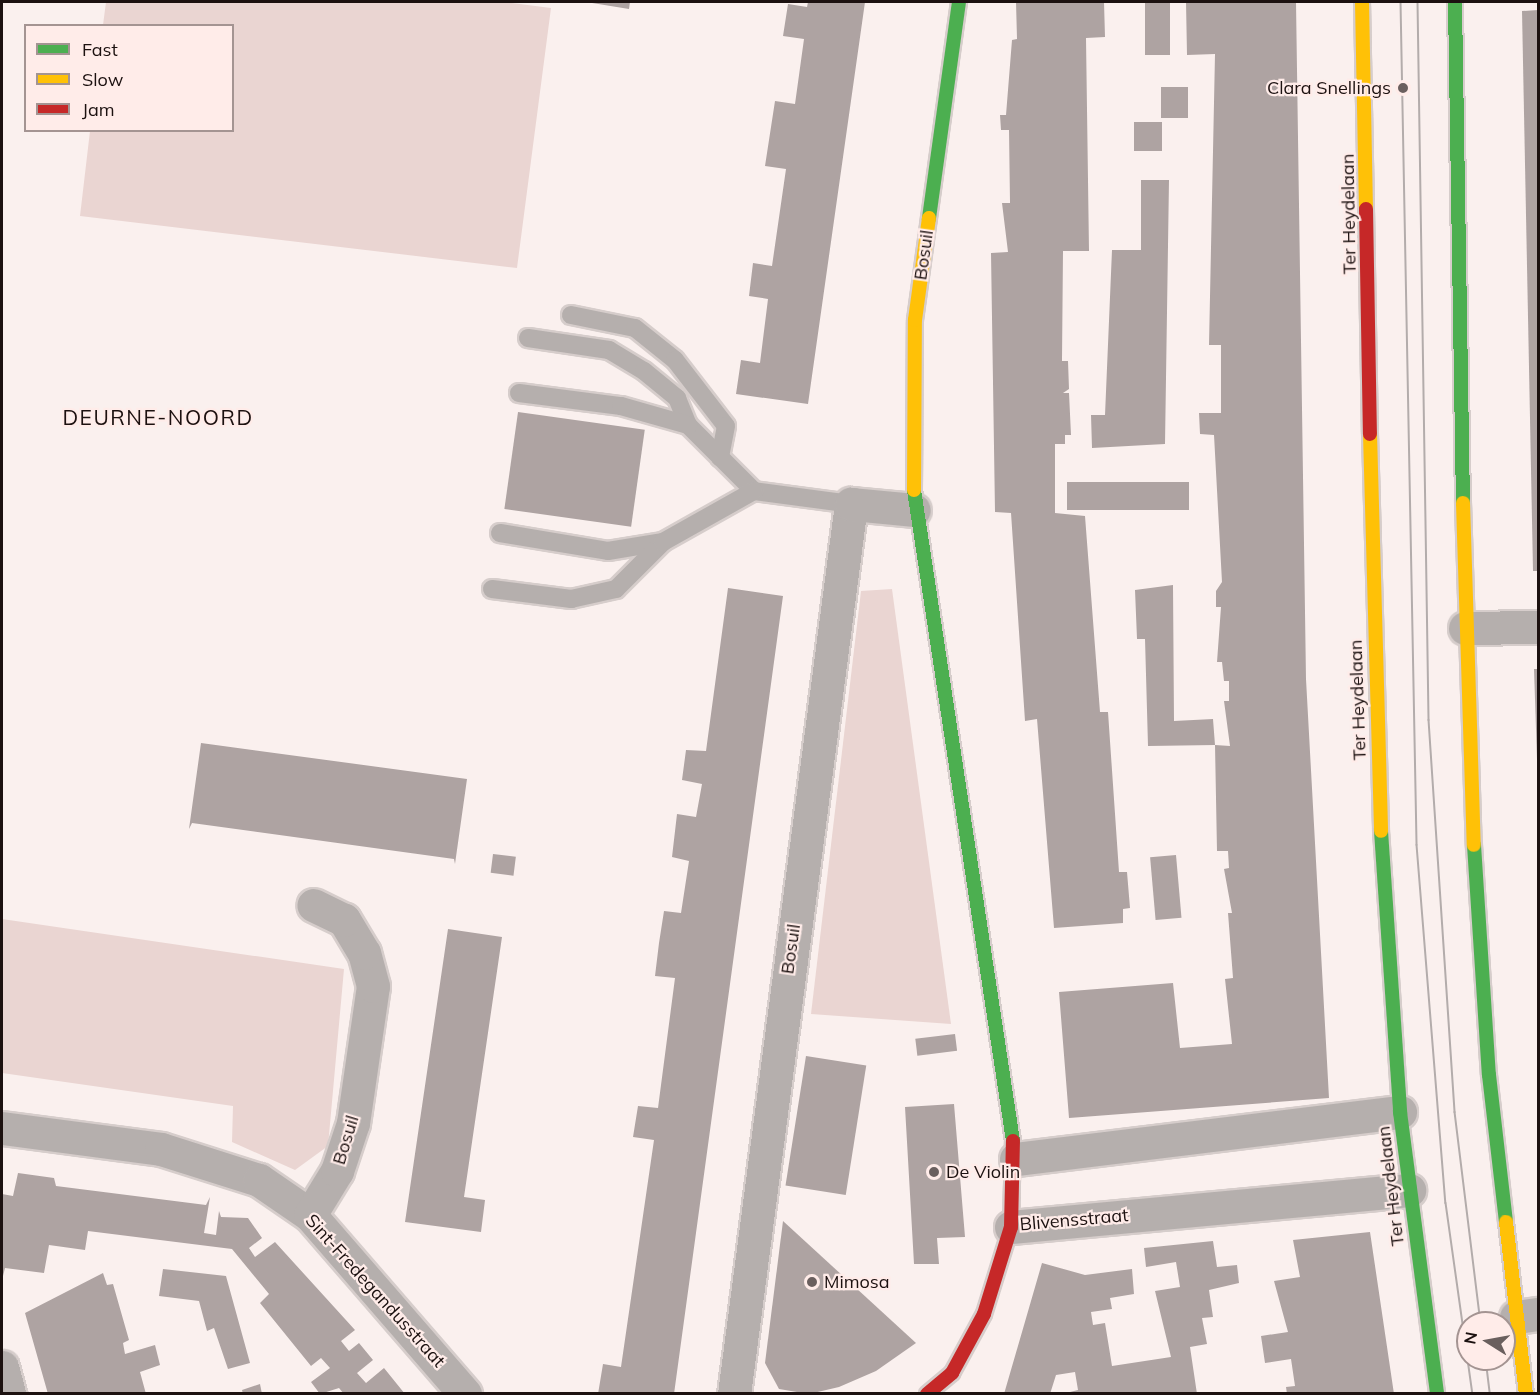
<!DOCTYPE html>
<style>
body{margin:0}
#map{position:relative;width:1540px;height:1395px;overflow:hidden;background:#faf0ee;font-family:Mulish,sans-serif}
div>[style]{position:absolute}
[style*='--x']{left:calc(var(--x)*1px);top:calc(var(--y)*1px);width:calc(var(--w)*1px);rotate:calc(var(--a)*1deg)}
.green>*{inset:0;background:#ead5d2}
.building>*{inset:0;background:#aea3a2;transform-origin:0 0}
.roads{filter:drop-shadow(2px 0 #d6cdcb) drop-shadow(-2px 0 #d6cdcb) drop-shadow(0 2px #d6cdcb) drop-shadow(0 -2px #d6cdcb)}
.lane>*{height:18px;margin:-9px;padding:0 9px;transform-origin:9px;border-radius:9px;background:#b5afad}
.street>*{height:33px;margin:-16.5px;padding:0 16.5px;transform-origin:16.5px;border-radius:16.5px;background:#b5afad}
.fast>*{height:14px;margin:-7px;padding:0 7px;transform-origin:7px;border-radius:7px;background:#4caf50}
.slow>*{height:14px;margin:-7px;padding:0 7px;transform-origin:7px;border-radius:7px;background:#ffc107}
.jam>*{height:14px;margin:-7px;padding:0 7px;transform-origin:7px;border-radius:7px;background:#c62828}
.tram>*{height:1.5px;margin:-0.75px;padding:0 0.75px;transform-origin:0.75px;border-radius:0.75px;background:#b3acab}
.dots>*{width:16px;height:16px;translate:-50% -50%;box-sizing:border-box;border:3px solid #ffece9;border-radius:50%}
span{translate:-50% -50%;white-space:nowrap;text-align:center;line-height:1.15;-webkit-text-stroke:4.5px #ffece9;paint-order:stroke}
.poi-label{font-size:18px;color:#1c1110}
.right{translate:-100% -50%;text-align:right}
.left{translate:0 -50%;text-align:left}
.street-label{font-size:18px;color:#1c1110}
.quarter-label{font-size:21px;color:#1c1110;letter-spacing:1.5px}
.frame{position:absolute;inset:0;border:3px solid #1c1110;pointer-events:none}
.legend{position:absolute;left:24px;top:24px;width:210px;height:108px;box-sizing:border-box;background:#ffece9;border:2px solid #a49492;margin:0;padding:8px 10px;list-style:none;font-size:18px;color:#1c1110}
.legend li{display:flex;align-items:center;gap:12px;height:30px}
.legend b{width:30px;border:2px solid #a49492}
.north{position:absolute;left:1456px;top:1311px;width:60px;height:60px;box-sizing:border-box;background:#ffece9;border:2px solid #a49492;border-radius:50%;rotate:281deg;font-size:16px;font-weight:700;line-height:24px;text-align:center;color:#1c1110}
.north::after{content:'';display:block;margin:auto;width:21px;height:27px;background:#6a5f5e;clip-path:polygon(50% 0,100% 100%,50% 72%,0 100%)}
</style>
<div id="map">
<div class="green">
<div style="clip-path:polygon(106px 2px,505px 2px,551px 8px,517px 268px,80px 216px,90px 131px,232px 130px,232px 26px,103px 25px)"></div>
<div style="clip-path:polygon(892px 589px,951px 1024px,811px 1014px,861px 591px)"></div>
<div style="clip-path:polygon(2px 919px,344px 969px,328px 1146px,295px 1170px,232px 1142px,233px 1106px,2px 1073px)"></div>
</div>
<div class="building">
<div style="clip-path:polygon(586px 2px,630px 2px,629px 9px)"></div>
<div style="clip-path:polygon(808px 2px,865px 2px,808px 404px,736px 394px,741px 360px,760px 363px,768px 299px,749px 296px,753px 263px,772px 266px,786px 169px,765px 166px,775px 101px,795px 104px,804px 39px,783px 36px,788px 4px,807px 7px)"></div>
<div style="clip-path:polygon(1016px 2px,1104px 2px,1105px 37px,1086px 38px,1089px 251px,1063px 251px,1062px 361px,1068px 361px,1069px 389px,1063px 393px,1069px 393px,1071px 435px,1065px 435px,1065px 444px,1055px 444px,1055px 513px,1085px 516px,1100px 712px,1108px 712px,1119px 872px,1127px 872px,1130px 908px,1123px 909px,1123px 923px,1054px 928px,1037px 719px,1025px 721px,1011px 513px,995px 512px,991px 253px,1008px 252px,1002px 203px,1010px 203px,1009px 130px,1001px 130px,1000px 115px,1006px 115px,1012px 40px,1017px 39px)"></div>
<div style="left:1145px;top:2px;width:25px;height:53px"></div>
<div style="clip-path:polygon(1186px 2px,1296px 2px,1306px 679px,1329px 1098px,1069px 1118px,1059px 992px,1173px 983px,1180px 1048px,1232px 1044px,1225px 979px,1233px 978px,1228px 913px,1232px 913px,1224px 869px,1229px 868px,1228px 851px,1217px 851px,1215px 745px,1230px 746px,1224px 701px,1229px 701px,1229px 681px,1224px 681px,1222px 662px,1217px 662px,1221px 607px,1216px 607px,1216px 591px,1222px 582px,1214px 435px,1200px 434px,1199px 413px,1221px 413px,1221px 345px,1209px 345px,1215px 54px,1187px 55px)"></div>
<div style="clip-path:polygon(1538px 10px,1538px 571px,1533px 571px,1522px 11px)"></div>
<div style="left:1188px;top:87px;width:31px;height:27px;rotate:90deg"></div>
<div style="left:1162px;top:122px;width:29px;height:28px;rotate:90deg"></div>
<div style="clip-path:polygon(1141px 180px,1169px 180px,1165px 444px,1092px 448px,1091px 415px,1105px 415px,1112px 250px,1141px 250px)"></div>
<div style="left:518px;top:412px;width:128px;height:98px;rotate:8deg"></div>
<div style="left:1189px;top:482px;width:28px;height:122px;rotate:90deg"></div>
<div style="clip-path:polygon(1173px 585px,1174px 721px,1213px 719px,1215px 745px,1148px 746px,1145px 639px,1137px 639px,1135px 590px)"></div>
<div style="clip-path:polygon(728px 588px,783px 596px,674px 1394px,598px 1394px,603px 1364px,621px 1367px,654px 1140px,633px 1137px,638px 1106px,658px 1108px,675px 978px,655px 976px,659px 943px,664px 911px,681px 913px,689px 861px,672px 857px,677px 814px,696px 817px,702px 784px,682px 780px,686px 750px,706px 751px)"></div>
<div style="clip-path:polygon(1534px 669px,1538px 669px,1538px 759px,1537px 759px)"></div>
<div style="clip-path:polygon(201px 743px,467px 779px,455px 864px,454px 859px,192px 823px,189px 829px)"></div>
<div style="left:493px;top:854px;width:23px;height:19px;rotate:7deg"></div>
<div style="left:1176px;top:855px;width:63px;height:26px;rotate:85deg"></div>
<div style="clip-path:polygon(448px 929px,502px 937px,464px 1197px,485px 1200px,481px 1232px,405px 1222px)"></div>
<div style="left:955px;top:1034px;width:17px;height:40px;rotate:83deg"></div>
<div style="left:806px;top:1056px;width:61px;height:131px;rotate:9deg"></div>
<div style="clip-path:polygon(954px 1104px,965px 1237px,937px 1238px,939px 1264px,914px 1264px,905px 1107px)"></div>
<div style="clip-path:polygon(18px 1173px,54px 1178px,56px 1186px,206px 1205px,210px 1197px,204px 1233px,216px 1235px,219px 1211px,221px 1217px,248px 1218px,262px 1238px,249px 1248px,255px 1257px,275px 1242px,355px 1330px,341px 1341px,349px 1351px,359px 1343px,373px 1360px,357px 1373px,366px 1383px,384px 1368px,405px 1394px,344px 1394px,339px 1388px,320px 1394px,311px 1382px,330px 1368px,321px 1358px,311px 1366px,260px 1303px,269px 1294px,232px 1249px,88px 1231px,85px 1250px,49px 1245px,44px 1273px,5px 1268px,2px 1280px,2px 1194px,13px 1196px)"></div>
<div style="clip-path:polygon(783px 1221px,916px 1343px,876px 1371px,839px 1387px,809px 1394px,779px 1389px,765px 1363px)"></div>
<div style="clip-path:polygon(1370px 1232px,1394px 1394px,1287px 1394px,1286px 1387px,1295px 1386px,1291px 1359px,1265px 1363px,1261px 1336px,1288px 1332px,1274px 1281px,1300px 1277px,1293px 1240px)"></div>
<div style="clip-path:polygon(1213px 1241px,1217px 1267px,1237px 1265px,1239px 1283px,1209px 1290px,1213px 1317px,1202px 1318px,1207px 1344px,1190px 1347px,1197px 1394px,1062px 1394px,1078px 1390px,1075px 1372px,1056px 1375px,1050px 1394px,1004px 1394px,1042px 1263px,1085px 1275px,1132px 1269px,1134px 1294px,1110px 1298px,1112px 1309px,1091px 1312px,1093px 1325px,1105px 1323px,1112px 1366px,1171px 1357px,1155px 1291px,1180px 1287px,1176px 1262px,1146px 1267px,1144px 1248px)"></div>
<div style="clip-path:polygon(163px 1269px,226px 1276px,250px 1363px,228px 1369px,214px 1328px,207px 1331px,199px 1301px,159px 1296px)"></div>
<div style="clip-path:polygon(103px 1273px,107px 1285px,113px 1284px,129px 1340px,123px 1343px,125px 1354px,155px 1345px,160px 1365px,140px 1372px,146px 1394px,48px 1394px,25px 1313px)"></div>
<div style="clip-path:polygon(260px 1384px,262px 1394px,243px 1394px,242px 1390px)"></div>
</div>
<div class="roads">
<div class="lane">
<div style="--x:571;--y:315;--w:65;--a:11.5"></div>
<div style="--x:635;--y:328;--w:51;--a:38.7"></div>
<div style="--x:675;--y:360;--w:83;--a:52.3"></div>
<div style="--x:726;--y:426;--w:32;--a:101"></div>
<div style="--x:528;--y:338;--w:82;--a:8.4"></div>
<div style="--x:609;--y:350;--w:41;--a:31"></div>
<div style="--x:644;--y:371;--w:43;--a:39.3"></div>
<div style="--x:677;--y:398;--w:29;--a:68"></div>
<div style="--x:688;--y:425;--w:93;--a:45"></div>
<div style="--x:519;--y:393;--w:103;--a:7.3"></div>
<div style="--x:621;--y:406;--w:70;--a:15.8"></div>
<div style="--x:754;--y:491;--w:98;--a:7.6"></div>
<div style="--x:500;--y:533;--w:109;--a:9.5"></div>
<div style="--x:608;--y:551;--w:56;--a:-9.3"></div>
<div style="--x:492;--y:589;--w:80;--a:7.2"></div>
<div style="--x:571;--y:599;--w:46;--a:-12.5"></div>
<div style="--x:616;--y:589;--w:66;--a:-45"></div>
<div style="--x:663;--y:542;--w:104;--a:-29.3"></div>
</div>
<div class="street">
<div style="--x:1465;--y:628;--w:73;--a:-0.8"></div>
<div style="--x:2;--y:1128;--w:160;--a:7.5"></div>
<div style="--x:161;--y:1149;--w:103;--a:17.6"></div>
<div style="--x:259;--y:1180;--w:62;--a:34.5"></div>
<div style="--x:310;--y:1215;--w:237;--a:49.1"></div>
<div style="--x:1016;--y:1159;--w:387;--a:-7"></div>
<div style="--x:310;--y:1215;--w:52;--a:-58.5"></div>
<div style="--x:337;--y:1171;--w:51;--a:-71.6"></div>
<div style="--x:353;--y:1123;--w:138;--a:-81.7"></div>
<div style="--x:373;--y:986;--w:34;--a:-105"></div>
<div style="--x:364;--y:953;--w:39;--a:-121"></div>
<div style="--x:344;--y:920;--w:34;--a:-154"></div>
<div style="--x:1011;--y:1227;--w:400;--a:-5.3"></div>
<div style="--x:1516;--y:1317;--w:22;--a:-8"></div>
<div style="--x:2;--y:1367;--w:28;--a:75"></div>
<div style="--x:734;--y:1394;--w:898;--a:-82.51"></div>
<div style="--x:851;--y:504;--w:63;--a:5.4"></div>
</div>
<div class="fast">
<div style="--x:1455;--y:2;--w:501;--a:89.09"></div>
<div style="--x:929;--y:218;--w:218;--a:-82.1"></div>
<div style="--x:914;--y:490;--w:658;--a:81.35"></div>
<div style="--x:1381;--y:831;--w:282;--a:86.1"></div>
<div style="--x:1400;--y:1112;--w:284;--a:82.5"></div>
<div style="--x:1474;--y:845;--w:230;--a:86.3"></div>
<div style="--x:1489;--y:1075;--w:148;--a:83.4"></div>
</div>
<div class="slow">
<div style="--x:1362;--y:2;--w:207;--a:88.9"></div>
<div style="--x:1370;--y:434;--w:397;--a:88.4"></div>
<div style="--x:914;--y:490;--w:170;--a:-89.7"></div>
<div style="--x:915;--y:320;--w:103;--a:-82.2"></div>
<div style="--x:1463;--y:503;--w:342;--a:88.2"></div>
<div style="--x:1506;--y:1222;--w:173;--a:83.4"></div>
</div>
<div class="jam">
<div style="--x:1366;--y:209;--w:225;--a:89"></div>
<div style="--x:927;--y:1394;--w:33;--a:-40"></div>
<div style="--x:952;--y:1373;--w:67;--a:-61.5"></div>
<div style="--x:984;--y:1314;--w:91;--a:-72.8"></div>
<div style="--x:1011;--y:1227;--w:86;--a:-88.7"></div>
</div>
</div>
<div class="tram">
<div style="--x:1401;--y:2;--w:843;--a:88.91"></div>
<div style="--x:1417;--y:845;--w:359;--a:85.4"></div>
<div style="--x:1446;--y:1203;--w:193;--a:82"></div>
<div style="--x:1418;--y:2;--w:718;--a:89.12"></div>
<div style="--x:1429;--y:720;--w:393;--a:86.2"></div>
<div style="--x:1455;--y:1112;--w:213;--a:83"></div>
<div style="--x:1486;--y:1359;--w:35;--a:83"></div>
</div>
<div class="dots">
<div style="left:1403px;top:88px;background:#6a5f5e"></div>
<div style="left:934px;top:1172px;background:#6a5f5e"></div>
<div style="left:812px;top:1282px;background:#6a5f5e"></div>
</div>
<div class="poi-label">
<span class="right" style="left:1391px;top:88px">Clara Snellings</span>
<span class="left" style="left:946px;top:1172px">De Violin</span>
<span class="left" style="left:824px;top:1282px">Mimosa</span>
</div>
<div class="street-label">
<span style="left:1349px;top:214px;rotate:-91deg">Ter Heydelaan</span>
<span style="left:924px;top:255px;rotate:-82deg">Bosuil</span>
<span style="left:1358px;top:700px;rotate:-92deg">Ter Heydelaan</span>
<span style="left:791px;top:949px;rotate:-82deg">Bosuil</span>
<span style="left:346px;top:1140px;rotate:-73deg">Bosuil</span>
<span style="left:1391px;top:1186px;rotate:-97deg">Ter Heydelaan</span>
<span style="left:1074px;top:1220px;rotate:-5deg">Blivensstraat</span>
<span style="left:375px;top:1291px;rotate:48deg">Sint-Fredegandusstraat</span>
</div>
<div class="quarter-label">
<span style="left:158px;top:417px">DEURNE-NOORD</span>
</div>
<div class="frame"></div>
<ul class="legend">
<li><b style="height:8px;background:#4caf50"></b>Fast</li>
<li><b style="height:8px;background:#ffc107"></b>Slow</li>
<li><b style="height:8px;background:#c62828"></b>Jam</li>
</ul>
<div class="north">N</div>
</div>
